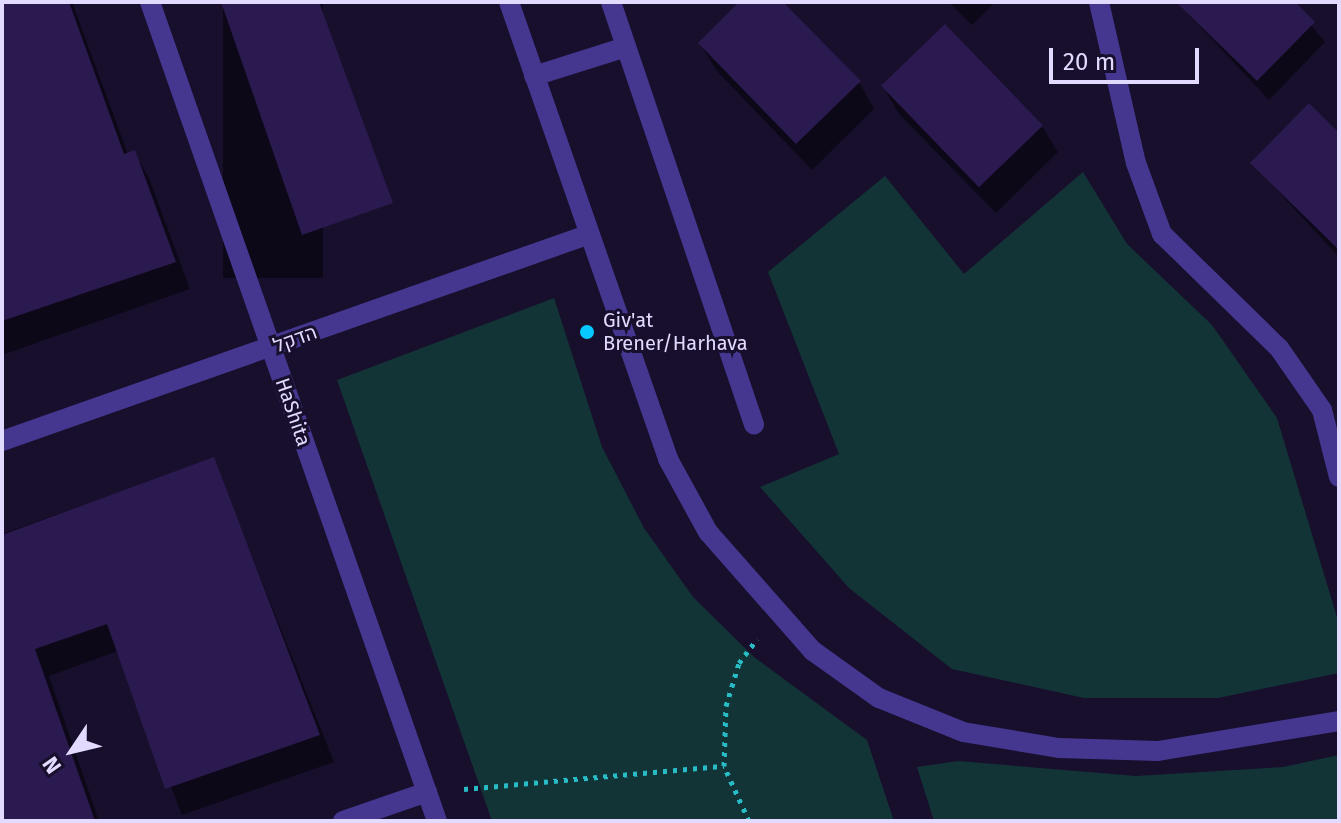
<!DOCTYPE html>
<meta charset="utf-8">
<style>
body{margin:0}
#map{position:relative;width:1341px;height:823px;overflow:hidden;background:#180f2d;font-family:"Fira Sans",Heebo,sans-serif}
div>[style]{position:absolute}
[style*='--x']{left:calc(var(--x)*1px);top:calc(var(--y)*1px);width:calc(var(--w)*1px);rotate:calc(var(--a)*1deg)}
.green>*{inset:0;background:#123437}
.shadow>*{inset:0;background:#0007;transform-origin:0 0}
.building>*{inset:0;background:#2b1a4f;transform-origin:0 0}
.path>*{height:5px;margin-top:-2.5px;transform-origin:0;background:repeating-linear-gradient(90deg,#28bdc6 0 4px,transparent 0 10px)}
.lane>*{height:20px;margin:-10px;padding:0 10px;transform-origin:10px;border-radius:10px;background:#45378f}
.street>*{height:20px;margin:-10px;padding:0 10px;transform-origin:10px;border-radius:10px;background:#45378f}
.dots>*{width:22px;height:22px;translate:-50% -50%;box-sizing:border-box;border:4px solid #180f2d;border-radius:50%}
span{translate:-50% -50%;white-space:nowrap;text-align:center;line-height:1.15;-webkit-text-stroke:6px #180f2d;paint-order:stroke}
.poi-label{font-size:20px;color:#e3dbff}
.left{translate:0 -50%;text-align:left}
.street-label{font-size:20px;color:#e3dbff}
.frame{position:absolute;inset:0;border:4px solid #e3dbff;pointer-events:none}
.north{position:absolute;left:32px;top:711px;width:80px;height:80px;-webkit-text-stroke:6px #180f2d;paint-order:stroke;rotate:235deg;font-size:22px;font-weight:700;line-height:32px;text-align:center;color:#e3dbff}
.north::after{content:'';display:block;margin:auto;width:28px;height:36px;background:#e3dbff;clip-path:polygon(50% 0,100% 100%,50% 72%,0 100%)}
.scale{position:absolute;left:1049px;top:48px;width:150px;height:36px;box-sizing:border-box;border:4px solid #e3dbff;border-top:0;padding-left:10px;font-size:24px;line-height:28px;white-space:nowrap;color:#e3dbff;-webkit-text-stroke:6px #180f2d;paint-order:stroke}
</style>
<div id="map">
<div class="green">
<div style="clip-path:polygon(1083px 172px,1127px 244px,1212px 325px,1277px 418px,1339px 624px,1339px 673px,1218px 698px,1084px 698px,952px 669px,849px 588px,760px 487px,839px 454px,768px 272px,885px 176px,964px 274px)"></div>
<div style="clip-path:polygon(554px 298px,602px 447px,644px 528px,693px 597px,754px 657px,867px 740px,894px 821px,492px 821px,337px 380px)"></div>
<div style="clip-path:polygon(1339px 755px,1339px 821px,934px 821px,917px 767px,958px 761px,1136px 776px,1283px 767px)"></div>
</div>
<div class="shadow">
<div style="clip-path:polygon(72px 2px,128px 154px,134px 152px,149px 178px,190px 289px,2px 355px,2px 3px)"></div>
<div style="left:223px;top:2px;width:100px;height:276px"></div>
<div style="clip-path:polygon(742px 2px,780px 2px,859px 82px,874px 109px,812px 170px,716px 70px,700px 43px)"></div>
<div style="clip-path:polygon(949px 2px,995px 2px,972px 25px)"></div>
<div style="clip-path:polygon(1177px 2px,1292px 2px,1325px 42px,1269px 100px)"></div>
<div style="clip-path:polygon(884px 88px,1042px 126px,1058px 152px,996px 213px,899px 114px)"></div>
<div style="clip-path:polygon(1339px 135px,1339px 257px,1252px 163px)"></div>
<div style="clip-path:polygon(213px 459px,334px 762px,182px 815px,118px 651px,49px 676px,99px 821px,2px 821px,2px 534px)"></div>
</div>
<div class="building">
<div style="clip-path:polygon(2px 2px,69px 2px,124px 154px,135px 150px,176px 262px,2px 321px)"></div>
<div style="clip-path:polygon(221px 2px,319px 2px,393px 203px,302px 235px)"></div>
<div style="clip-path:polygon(739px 2px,783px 2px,861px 81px,796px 144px,698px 43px)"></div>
<div style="clip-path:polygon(1176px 2px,1295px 2px,1315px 22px,1257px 81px)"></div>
<div style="left:945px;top:24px;width:141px;height:89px;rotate:46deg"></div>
<div style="clip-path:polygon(1309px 103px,1339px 133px,1339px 250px,1250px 163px)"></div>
<div style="clip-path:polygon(214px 457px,320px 735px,165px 789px,107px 624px,35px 649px,95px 821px,2px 821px,2px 535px)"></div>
</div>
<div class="path">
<div style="--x:464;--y:789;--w:261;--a:-5.1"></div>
<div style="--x:749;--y:821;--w:60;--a:-114.4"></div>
<div style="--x:724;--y:766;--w:60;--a:-88.1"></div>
<div style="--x:726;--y:706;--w:45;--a:-73.2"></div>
<div style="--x:739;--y:663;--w:30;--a:-53"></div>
</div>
<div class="lane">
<div style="--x:611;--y:2;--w:446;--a:71.3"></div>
<div style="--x:1099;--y:2;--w:165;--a:77.1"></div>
<div style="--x:1136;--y:163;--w:76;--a:69.9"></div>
<div style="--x:1162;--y:234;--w:163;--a:44.3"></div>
<div style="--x:1279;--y:348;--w:75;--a:55.3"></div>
<div style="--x:1322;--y:410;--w:69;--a:75.8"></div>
<div style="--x:534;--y:76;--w:96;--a:-17.5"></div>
</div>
<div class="street">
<div style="--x:150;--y:2;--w:868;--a:70.69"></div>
<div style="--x:509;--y:2;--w:484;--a:70.8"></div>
<div style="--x:668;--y:459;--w:83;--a:61.3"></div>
<div style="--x:708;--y:532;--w:159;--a:48.6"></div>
<div style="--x:813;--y:651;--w:81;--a:35.5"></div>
<div style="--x:879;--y:698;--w:91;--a:22"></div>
<div style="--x:963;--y:732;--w:97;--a:9.5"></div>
<div style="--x:1059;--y:748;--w:99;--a:1.7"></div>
<div style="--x:1158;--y:751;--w:183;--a:-9.4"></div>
<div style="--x:2;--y:441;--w:620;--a:-19.4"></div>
<div style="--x:343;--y:821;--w:89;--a:-19"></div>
</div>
<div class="dots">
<div style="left:587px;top:332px;background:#07c8ff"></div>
</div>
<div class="poi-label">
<span class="left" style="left:603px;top:332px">Giv'at<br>Brener/Harhava</span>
</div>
<div class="street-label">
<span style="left:295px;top:339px;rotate:-20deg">הדקל</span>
<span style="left:293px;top:412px;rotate:71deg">HaShita</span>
</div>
<div class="frame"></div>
<div class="north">N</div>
<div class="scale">20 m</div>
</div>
